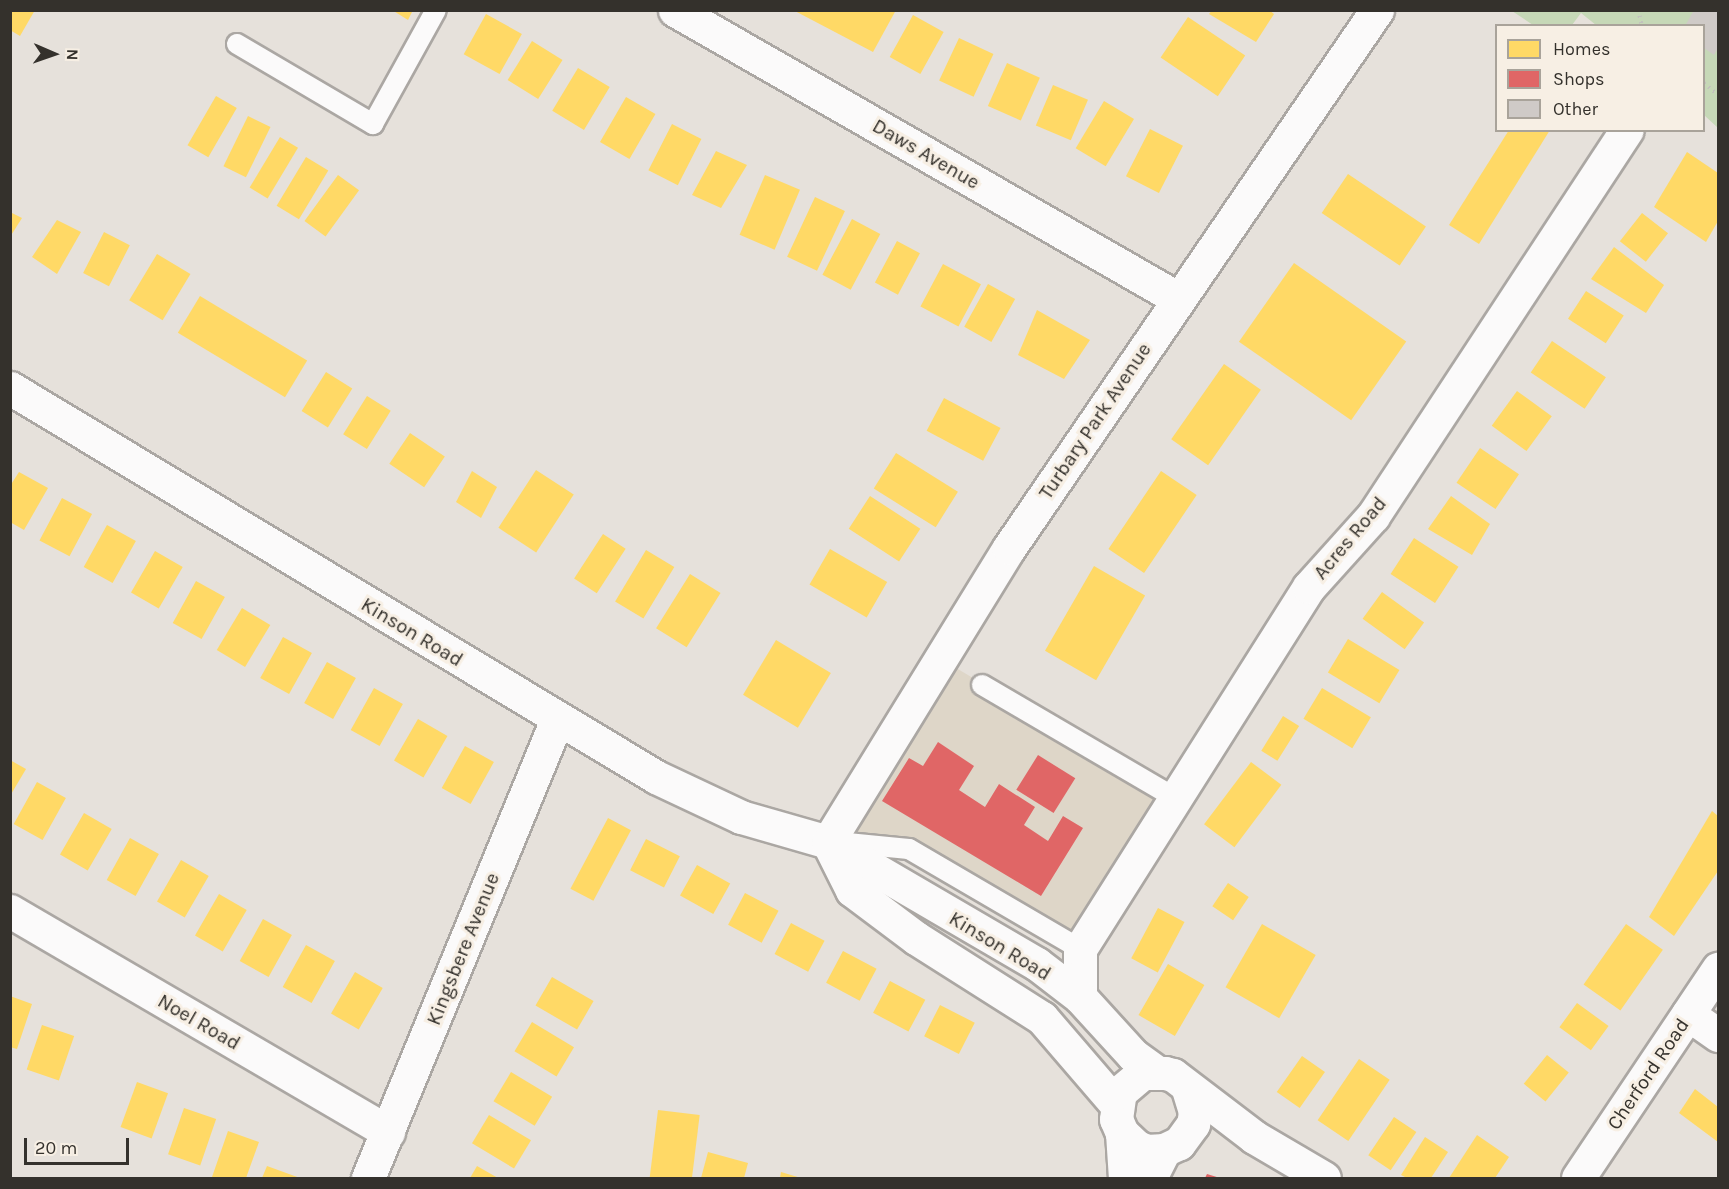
<!DOCTYPE html>
<style>
body{margin:0}
#map{position:relative;width:1729px;height:1189px;overflow:hidden;background:#e6e1db;font-family:Karla,sans-serif}
div>[style]{position:absolute}
[style*='--x']{left:calc(var(--x)*1px);top:calc(var(--y)*1px);width:calc(var(--w)*1px);rotate:calc(var(--a)*1deg)}
.built>*{inset:0;background:#ded6c8}
.green>*{inset:0;background:#c6d8b7}
.homes>*{inset:0;background:#ffd966;transform-origin:0 0}
.shops>*{inset:0;background:#e06666;transform-origin:0 0}
.building>*{inset:0;background:#cfcac7}
.path>*{height:4px;margin-top:-2px;transform-origin:0;background:repeating-linear-gradient(90deg,#c2c1bd 0 1.5px,transparent 0 6px)}
.roads{filter:drop-shadow(2px 0 #aba7a3) drop-shadow(-2px 0 #aba7a3) drop-shadow(0 2px #aba7a3) drop-shadow(0 -2px #aba7a3)}
.lane>*{height:20px;margin:-10px;padding:0 10px;transform-origin:10px;border-radius:10px;background:#fbfafa}
.street>*{height:33px;margin:-16.5px;padding:0 16.5px;transform-origin:16.5px;border-radius:16.5px;background:#fbfafa}
.secondary>*{height:33px;margin:-16.5px;padding:0 16.5px;transform-origin:16.5px;border-radius:16.5px;background:#fbfafa}
span{translate:-50% -50%;white-space:nowrap;text-align:center;line-height:1.15;-webkit-text-stroke:6px #f7efe4;paint-order:stroke}
.street-label{font-size:20px;color:#34312c}
.frame{position:absolute;inset:0;border:12px solid #34312c;pointer-events:none}
.legend{position:absolute;left:1495px;top:24px;width:210px;height:108px;box-sizing:border-box;background:#f7efe4;border:2px solid #a9a39a;margin:0;padding:8px 10px;list-style:none;font-size:18px;color:#34312c}
.legend li{display:flex;align-items:center;gap:12px;height:30px}
.legend b{width:30px;border:2px solid #a9a39a}
.north{position:absolute;left:24px;top:24px;width:60px;height:60px;-webkit-text-stroke:4px #f7efe4;paint-order:stroke;rotate:92deg;font-size:16px;font-weight:700;line-height:24px;text-align:center;color:#34312c}
.north::after{content:'';display:block;margin:auto;width:21px;height:27px;background:#34312c;clip-path:polygon(50% 0,100% 100%,50% 72%,0 100%)}
.scale{position:absolute;left:24px;top:1138px;width:105px;height:27px;box-sizing:border-box;border:3px solid #34312c;border-top:0;padding-left:8px;font-size:18px;line-height:21px;white-space:nowrap;color:#34312c;-webkit-text-stroke:4px #f7efe4;paint-order:stroke}
</style>
<div id="map">
<div class="built">
<div style="clip-path:polygon(941px 659px,1175px 798px,1080px 949px,909px 849px,828px 842px)"></div>
</div>
<div class="green">
<div style="clip-path:polygon(1512px 11px,1718px 11px,1718px 128px,1704px 115px,1704px 26px,1596px 25px,1581px 13px,1572px 25px,1533px 25px)"></div>
</div>
<div class="homes">
<div style="clip-path:polygon(10px 10px,35px 10px,20px 36px,10px 30px)"></div>
<div style="clip-path:polygon(392px 10px,413px 10px,408px 20px)"></div>
<div style="clip-path:polygon(793px 10px,896px 10px,873px 52px)"></div>
<div style="clip-path:polygon(1212px 10px,1269px 10px,1274px 14px,1256px 42px,1209px 14px)"></div>
<div style="left:486px;top:14px;width:41px;height:46px;rotate:29deg"></div>
<div style="left:913px;top:15px;width:35px;height:48px;rotate:29deg"></div>
<div style="left:1188px;top:17px;width:69px;height:49px;rotate:34deg"></div>
<div style="left:959px;top:38px;width:38px;height:47px;rotate:25deg"></div>
<div style="left:532px;top:41px;width:36px;height:46px;rotate:32deg"></div>
<div style="left:1007px;top:63px;width:36px;height:47px;rotate:24deg"></div>
<div style="left:578px;top:68px;width:37px;height:50px;rotate:31deg"></div>
<div style="left:1053px;top:85px;width:38px;height:44px;rotate:23deg"></div>
<div style="left:216px;top:96px;width:24px;height:57px;rotate:30deg"></div>
<div style="left:626px;top:97px;width:34px;height:52px;rotate:30deg"></div>
<div style="left:1104px;top:101px;width:35px;height:55px;rotate:31deg"></div>
<div style="left:248px;top:116px;width:25px;height:56px;rotate:26deg"></div>
<div style="left:672px;top:124px;width:33px;height:52px;rotate:27deg"></div>
<div style="left:1150px;top:129px;width:37px;height:53px;rotate:27deg"></div>
<div style="clip-path:polygon(1509px 130px,1550px 130px,1479px 244px,1449px 225px)"></div>
<div style="left:280px;top:137px;width:21px;height:59px;rotate:31deg"></div>
<div style="clip-path:polygon(716px 151px,747px 165px,721px 208px,692px 195px)"></div>
<div style="clip-path:polygon(1687px 152px,1718px 173px,1718px 221px,1706px 242px,1654px 207px)"></div>
<div style="left:306px;top:157px;width:26px;height:57px;rotate:31deg"></div>
<div style="left:1348px;top:174px;width:94px;height:47px;rotate:34deg"></div>
<div style="left:338px;top:175px;width:26px;height:57px;rotate:36deg"></div>
<div style="left:765px;top:175px;width:38px;height:65px;rotate:23deg"></div>
<div style="left:815px;top:197px;width:33px;height:66px;rotate:25deg"></div>
<div style="clip-path:polygon(10px 212px,22px 218px,10px 237px)"></div>
<div style="left:1642px;top:213px;width:33px;height:36px;rotate:38deg"></div>
<div style="left:852px;top:219px;width:32px;height:63px;rotate:28deg"></div>
<div style="clip-path:polygon(57px 220px,81px 232px,57px 274px,32px 257px)"></div>
<div style="left:104px;top:232px;width:29px;height:46px;rotate:27deg"></div>
<div style="left:897px;top:241px;width:26px;height:47px;rotate:28deg"></div>
<div style="clip-path:polygon(1614px 247px,1664px 285px,1646px 313px,1591px 279px)"></div>
<div style="left:157px;top:254px;width:39px;height:54px;rotate:31deg"></div>
<div style="left:1294px;top:263px;width:137px;height:96px;rotate:35deg"></div>
<div style="left:943px;top:264px;width:43px;height:48px;rotate:28deg"></div>
<div style="left:988px;top:284px;width:31px;height:49px;rotate:29deg"></div>
<div style="left:1586px;top:291px;width:45px;height:33px;rotate:33deg"></div>
<div style="left:200px;top:296px;width:125px;height:43px;rotate:31deg"></div>
<div style="clip-path:polygon(1037px 310px,1090px 340px,1064px 379px,1018px 355px)"></div>
<div style="left:1552px;top:341px;width:65px;height:38px;rotate:34deg"></div>
<div style="left:1224px;top:364px;width:45px;height:92px;rotate:35deg"></div>
<div style="left:326px;top:372px;width:31px;height:46px;rotate:32deg"></div>
<div style="left:1517px;top:391px;width:43px;height:43px;rotate:36deg"></div>
<div style="left:367px;top:396px;width:28px;height:45px;rotate:32deg"></div>
<div style="left:944px;top:398px;width:64px;height:37px;rotate:28deg"></div>
<div style="left:410px;top:433px;width:42px;height:37px;rotate:34deg"></div>
<div style="left:1480px;top:448px;width:47px;height:42px;rotate:34deg"></div>
<div style="left:896px;top:453px;width:73px;height:42px;rotate:32deg"></div>
<div style="left:536px;top:470px;width:45px;height:69px;rotate:33deg"></div>
<div style="clip-path:polygon(472px 471px,497px 487px,481px 518px,456px 502px)"></div>
<div style="left:1161px;top:471px;width:43px;height:94px;rotate:34deg"></div>
<div style="clip-path:polygon(19px 472px,48px 488px,24px 530px,10px 522px,10px 486px)"></div>
<div style="left:870px;top:496px;width:60px;height:39px;rotate:33deg"></div>
<div style="clip-path:polygon(1451px 496px,1490px 524px,1472px 555px,1428px 529px)"></div>
<div style="left:62px;top:498px;width:34px;height:48px;rotate:28deg"></div>
<div style="left:107px;top:525px;width:33px;height:48px;rotate:29deg"></div>
<div style="left:603px;top:534px;width:27px;height:53px;rotate:33deg"></div>
<div style="left:1414px;top:538px;width:53px;height:43px;rotate:33deg"></div>
<div style="left:830px;top:549px;width:66px;height:41px;rotate:30deg"></div>
<div style="left:646px;top:550px;width:33px;height:60px;rotate:31deg"></div>
<div style="left:155px;top:551px;width:32px;height:48px;rotate:30deg"></div>
<div style="left:1094px;top:566px;width:59px;height:98px;rotate:30deg"></div>
<div style="left:690px;top:574px;width:36px;height:64px;rotate:32deg"></div>
<div style="left:196px;top:581px;width:33px;height:48px;rotate:29deg"></div>
<div style="left:1382px;top:592px;width:52px;height:33px;rotate:36deg"></div>
<div style="left:242px;top:608px;width:33px;height:49px;rotate:31deg"></div>
<div style="left:283px;top:637px;width:33px;height:47px;rotate:29deg"></div>
<div style="left:1348px;top:639px;width:60px;height:39px;rotate:31deg"></div>
<div style="left:776px;top:640px;width:64px;height:64px;rotate:31deg"></div>
<div style="left:327px;top:662px;width:33px;height:47px;rotate:29deg"></div>
<div style="left:374px;top:688px;width:33px;height:48px;rotate:29deg"></div>
<div style="left:1322px;top:688px;width:57px;height:36px;rotate:31deg"></div>
<div style="left:1283px;top:716px;width:19px;height:41px;rotate:32deg"></div>
<div style="left:418px;top:719px;width:34px;height:48px;rotate:30deg"></div>
<div style="left:465px;top:746px;width:33px;height:48px;rotate:29deg"></div>
<div style="clip-path:polygon(10px 760px,26px 769px,10px 796px)"></div>
<div style="left:1251px;top:762px;width:38px;height:78px;rotate:37deg"></div>
<div style="left:37px;top:782px;width:33px;height:48px;rotate:29deg"></div>
<div style="clip-path:polygon(1712px 811px,1718px 816px,1718px 871px,1674px 936px,1649px 917px)"></div>
<div style="left:84px;top:813px;width:32px;height:48px;rotate:30deg"></div>
<div style="left:608px;top:818px;width:26px;height:80px;rotate:28deg"></div>
<div style="left:130px;top:838px;width:33px;height:48px;rotate:29deg"></div>
<div style="left:646px;top:839px;width:38px;height:35px;rotate:27deg"></div>
<div style="left:181px;top:860px;width:32px;height:48px;rotate:30deg"></div>
<div style="left:697px;top:865px;width:38px;height:35px;rotate:29deg"></div>
<div style="left:1228px;top:883px;width:25px;height:28px;rotate:34deg"></div>
<div style="left:745px;top:893px;width:38px;height:36px;rotate:28deg"></div>
<div style="left:219px;top:894px;width:32px;height:48px;rotate:30deg"></div>
<div style="left:1158px;top:908px;width:30px;height:57px;rotate:28deg"></div>
<div style="left:263px;top:919px;width:33px;height:48px;rotate:29deg"></div>
<div style="left:791px;top:923px;width:38px;height:35px;rotate:28deg"></div>
<div style="left:1262px;top:924px;width:62px;height:73px;rotate:30deg"></div>
<div style="left:1626px;top:924px;width:45px;height:74px;rotate:35deg"></div>
<div style="left:306px;top:945px;width:33px;height:48px;rotate:29deg"></div>
<div style="left:843px;top:951px;width:38px;height:36px;rotate:28deg"></div>
<div style="left:1168px;top:964px;width:42px;height:59px;rotate:30deg"></div>
<div style="left:355px;top:972px;width:32px;height:48px;rotate:30deg"></div>
<div style="left:552px;top:977px;width:48px;height:33px;rotate:30deg"></div>
<div style="left:890px;top:981px;width:40px;height:36px;rotate:28deg"></div>
<div style="clip-path:polygon(10px 996px,32px 1004px,17px 1049px,10px 1047px)"></div>
<div style="left:1577px;top:1003px;width:39px;height:30px;rotate:36deg"></div>
<div style="left:940px;top:1005px;width:39px;height:35px;rotate:27deg"></div>
<div style="left:532px;top:1022px;width:49px;height:34px;rotate:31deg"></div>
<div style="left:42px;top:1025px;width:34px;height:47px;rotate:19deg"></div>
<div style="left:1547px;top:1055px;width:28px;height:37px;rotate:39deg"></div>
<div style="left:1302px;top:1056px;width:28px;height:44px;rotate:35deg"></div>
<div style="left:1359px;top:1059px;width:37px;height:74px;rotate:34deg"></div>
<div style="left:511px;top:1072px;width:48px;height:34px;rotate:31deg"></div>
<div style="left:137px;top:1082px;width:33px;height:48px;rotate:20deg"></div>
<div style="clip-path:polygon(1695px 1089px,1718px 1107px,1718px 1142px,1679px 1113px)"></div>
<div style="left:184px;top:1108px;width:34px;height:49px;rotate:19deg"></div>
<div style="left:658px;top:1110px;width:42px;height:69px;rotate:7deg"></div>
<div style="left:489px;top:1115px;width:49px;height:33px;rotate:31deg"></div>
<div style="left:1394px;top:1117px;width:27px;height:46px;rotate:34deg"></div>
<div style="clip-path:polygon(228px 1131px,259px 1142px,246px 1178px,212px 1177px)"></div>
<div style="clip-path:polygon(1477px 1135px,1509px 1157px,1495px 1178px,1449px 1178px)"></div>
<div style="clip-path:polygon(1425px 1137px,1448px 1152px,1431px 1178px,1407px 1178px,1401px 1175px)"></div>
<div style="clip-path:polygon(708px 1152px,748px 1163px,744px 1178px,701px 1178px)"></div>
<div style="clip-path:polygon(267px 1166px,300px 1178px,262px 1178px)"></div>
<div style="clip-path:polygon(477px 1166px,498px 1178px,470px 1178px)"></div>
<div style="clip-path:polygon(781px 1172px,801px 1178px,780px 1178px)"></div>
</div>
<div class="shops">
<div style="clip-path:polygon(938px 742px,974px 766px,959px 790px,985px 807px,999px 784px,1035px 807px,1024px 825px,1048px 841px,1063px 816px,1083px 828px,1041px 896px,882px 801px,909px 758px,923px 766px)"></div>
<div style="left:1038px;top:755px;width:44px;height:41px;rotate:32deg"></div>
<div style="clip-path:polygon(1207px 1174px,1220px 1178px,1205px 1178px)"></div>
</div>
<div class="building">
<div style="clip-path:polygon(1694px 10px,1718px 10px,1718px 48px,1714px 55px,1704px 48px,1704px 26px,1685px 26px)"></div>
</div>
<div class="path">
<div style="--x:1638;--y:10;--w:16;--a:76"></div>
<div style="--x:1704;--y:83;--w:18;--a:41"></div>
</div>
<div class="roads">
<div class="lane">
<div style="--x:237;--y:44;--w:158;--a:30.5"></div>
<div style="--x:373;--y:124;--w:130;--a:-61.1"></div>
<div style="--x:982;--y:685;--w:224;--a:30.3"></div>
<div style="--x:837;--y:842;--w:72;--a:5.6"></div>
<div style="--x:909;--y:849;--w:198;--a:30.3"></div>
</div>
<div class="street">
<div style="--x:675;--y:10;--w:579;--a:29.84"></div>
<div style="--x:10;--y:911;--w:438;--a:30.3"></div>
<div style="--x:1080;--y:997;--w:48;--a:-90"></div>
<div style="--x:1080;--y:949;--w:428;--a:-57.7"></div>
<div style="--x:1309;--y:587;--w:96;--a:-48"></div>
<div style="--x:1373;--y:516;--w:462;--a:-56.7"></div>
<div style="--x:1688;--y:1014;--w:37;--a:35"></div>
<div style="--x:368;--y:1178;--w:495;--a:-67.6"></div>
<div style="--x:1578;--y:1178;--w:252;--a:-56.2"></div>
</div>
<div class="secondary">
<div style="--x:10;--y:388;--w:754;--a:31.05"></div>
<div style="--x:656;--y:777;--w:94;--a:25.2"></div>
<div style="--x:741;--y:817;--w:91;--a:16"></div>
<div style="--x:828;--y:842;--w:242;--a:30.3"></div>
<div style="--x:1037;--y:964;--w:54;--a:37.5"></div>
<div style="--x:1080;--y:997;--w:79;--a:47.6"></div>
<div style="--x:1133;--y:1055;--w:27;--a:36"></div>
<div style="--x:828;--y:842;--w:345;--a:-58.4"></div>
<div style="--x:1009;--y:548;--w:652;--a:-55.63"></div>
<div style="--x:828;--y:842;--w:54;--a:63.4"></div>
<div style="--x:852;--y:890;--w:80;--a:36.9"></div>
<div style="--x:916;--y:938;--w:149;--a:32.4"></div>
<div style="--x:1042;--y:1018;--w:113;--a:49.3"></div>
<div style="--x:1188;--y:1089;--w:24;--a:73"></div>
<div style="--x:1195;--y:1112;--w:12;--a:99"></div>
<div style="--x:1193;--y:1124;--w:24;--a:126"></div>
<div style="--x:1179;--y:1143;--w:17;--a:155"></div>
<div style="--x:1164;--y:1150;--w:17;--a:177"></div>
<div style="--x:1147;--y:1151;--w:11;--a:-158"></div>
<div style="--x:1137;--y:1147;--w:21;--a:-137"></div>
<div style="--x:1122;--y:1133;--w:15;--a:-113"></div>
<div style="--x:1116;--y:1119;--w:27;--a:-82"></div>
<div style="--x:1120;--y:1092;--w:30;--a:-40"></div>
<div style="--x:1143;--y:1073;--w:22;--a:0"></div>
<div style="--x:1165;--y:1073;--w:8;--a:14"></div>
<div style="--x:1173;--y:1075;--w:102;--a:37.4"></div>
<div style="--x:1254;--y:1137;--w:81;--a:30.4"></div>
<div style="--x:1122;--y:1133;--w:45;--a:86.2"></div>
<div style="--x:1150;--y:1178;--w:31;--a:-63"></div>
</div>
</div>
<div class="street-label">
<span style="left:926px;top:154px;rotate:30deg">Daws Avenue</span>
<span style="left:1095px;top:421px;rotate:-56deg">Turbary Park Avenue</span>
<span style="left:1350px;top:538px;rotate:-50deg">Acres Road</span>
<span style="left:412px;top:632px;rotate:31deg">Kinson Road</span>
<span style="left:1000px;top:946px;rotate:31deg">Kinson Road</span>
<span style="left:463px;top:949px;rotate:-68deg">Kingsbere Avenue</span>
<span style="left:199px;top:1022px;rotate:30deg">Noel Road</span>
<span style="left:1648px;top:1074px;rotate:-56deg">Cherford Road</span>
</div>
<div class="frame"></div>
<ul class="legend">
<li><b style="height:16px;background:#ffd966"></b>Homes</li>
<li><b style="height:16px;background:#e06666"></b>Shops</li>
<li><b style="height:16px;background:#cfcac7"></b>Other</li>
</ul>
<div class="north">N</div>
<div class="scale">20 m</div>
</div>
